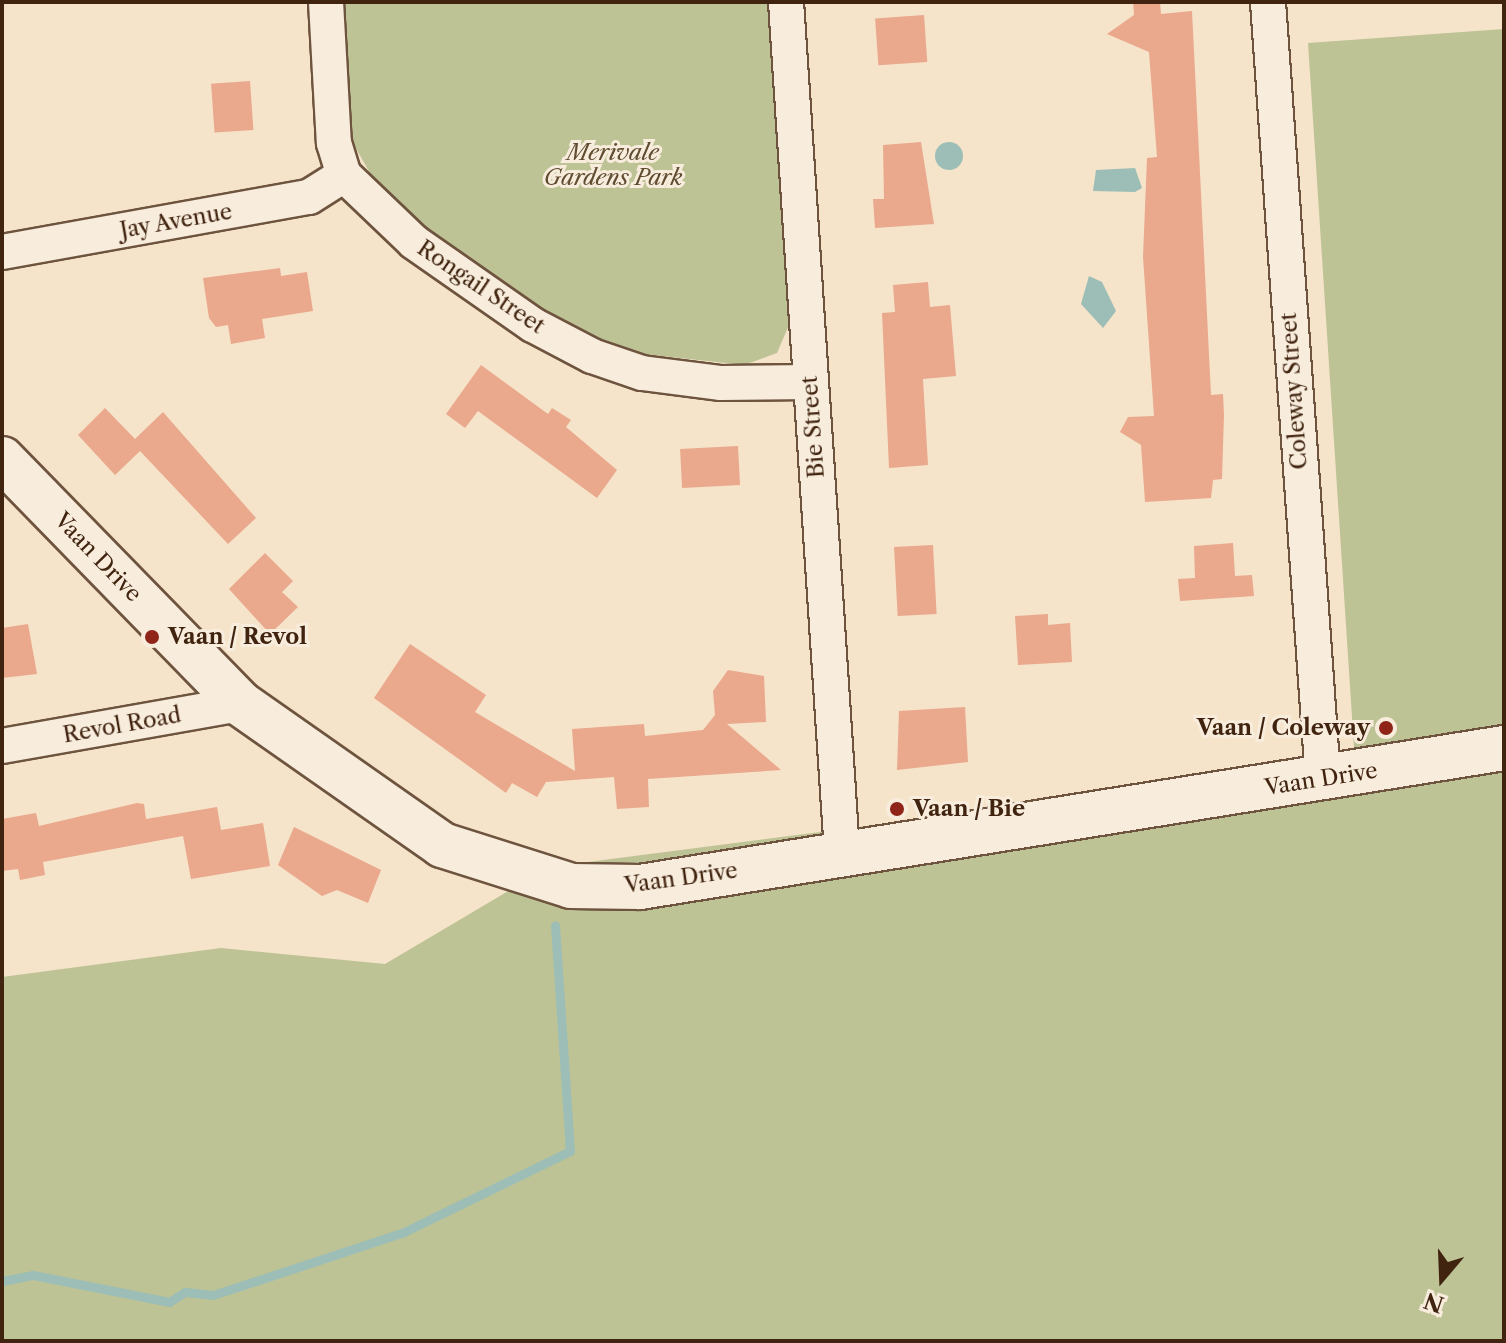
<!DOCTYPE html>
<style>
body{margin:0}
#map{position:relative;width:1506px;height:1343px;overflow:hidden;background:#f5e3ca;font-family:"Libre Caslon Text",serif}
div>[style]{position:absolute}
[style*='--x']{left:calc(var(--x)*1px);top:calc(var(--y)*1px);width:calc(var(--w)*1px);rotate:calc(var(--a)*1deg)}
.green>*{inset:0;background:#bec395}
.water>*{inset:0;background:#9cbeb7}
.round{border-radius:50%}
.stream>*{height:9px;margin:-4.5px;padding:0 4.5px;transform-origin:4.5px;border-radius:4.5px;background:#9cbeb7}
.building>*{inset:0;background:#eaa88c;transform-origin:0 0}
.roads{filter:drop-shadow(2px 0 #6e543e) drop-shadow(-2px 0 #6e543e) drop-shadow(0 2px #6e543e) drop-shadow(0 -2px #6e543e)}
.street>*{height:34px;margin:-17px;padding:0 17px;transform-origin:17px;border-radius:17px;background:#f8eddd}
.secondary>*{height:44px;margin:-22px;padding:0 22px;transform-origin:22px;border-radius:22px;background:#f8eddd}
.dots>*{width:22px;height:22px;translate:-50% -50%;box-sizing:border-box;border:4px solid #f8eddd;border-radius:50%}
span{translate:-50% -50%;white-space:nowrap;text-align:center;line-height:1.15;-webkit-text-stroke:6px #f8eddd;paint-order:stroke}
.park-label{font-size:22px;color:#604c31;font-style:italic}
.street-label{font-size:22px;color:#412410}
.poi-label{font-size:22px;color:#412410;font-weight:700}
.left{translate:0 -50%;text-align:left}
.right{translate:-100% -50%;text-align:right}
.frame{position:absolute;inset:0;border:4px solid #412410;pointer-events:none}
.north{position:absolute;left:1402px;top:1239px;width:80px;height:80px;-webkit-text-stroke:6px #f8eddd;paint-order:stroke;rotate:199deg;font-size:22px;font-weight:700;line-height:32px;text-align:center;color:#412410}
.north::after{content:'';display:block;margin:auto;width:28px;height:36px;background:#412410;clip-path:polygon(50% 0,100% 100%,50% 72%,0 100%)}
</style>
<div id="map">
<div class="green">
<div style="clip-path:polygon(342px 2px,769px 2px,789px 325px,777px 353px,744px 365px,616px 351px,520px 300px,424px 232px,371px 175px,349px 136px)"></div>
<div style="clip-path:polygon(1504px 29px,1504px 1341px,2px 1341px,2px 977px,221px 948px,385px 964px,549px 867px,1355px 763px,1308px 43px)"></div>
</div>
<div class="water">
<div class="round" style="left:935px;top:142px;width:28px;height:28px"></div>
<div style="clip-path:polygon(1135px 168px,1142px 188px,1135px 192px,1093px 191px,1096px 170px)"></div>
<div style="clip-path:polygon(1089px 276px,1102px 282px,1116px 311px,1103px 328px,1081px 304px)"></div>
</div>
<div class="stream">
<div style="--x:2;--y:1281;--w:32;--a:-11"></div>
<div style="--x:33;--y:1275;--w:139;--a:11.2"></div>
<div style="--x:169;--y:1302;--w:19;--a:-32"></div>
<div style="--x:185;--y:1292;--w:28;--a:6"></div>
<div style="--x:213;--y:1295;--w:199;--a:-18.2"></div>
<div style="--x:402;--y:1233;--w:187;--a:-26"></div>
<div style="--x:570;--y:1151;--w:226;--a:-93.8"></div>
</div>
<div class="building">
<div style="clip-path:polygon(1133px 2px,1160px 2px,1161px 14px,1192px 11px,1211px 395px,1223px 394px,1224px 415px,1222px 479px,1213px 480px,1211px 498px,1145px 502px,1141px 445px,1120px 432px,1128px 417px,1154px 416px,1143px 257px,1147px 158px,1157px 157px,1149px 52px,1107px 34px,1134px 15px)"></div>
<div style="left:924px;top:15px;width:47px;height:49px;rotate:86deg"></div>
<div style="left:250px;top:81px;width:49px;height:39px;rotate:86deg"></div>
<div style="clip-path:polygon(921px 142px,934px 224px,875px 228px,873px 199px,884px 199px,883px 145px)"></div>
<div style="clip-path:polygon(280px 268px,281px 276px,307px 272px,313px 311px,262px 319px,265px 338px,231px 344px,228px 325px,216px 327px,209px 318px,203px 278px)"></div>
<div style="clip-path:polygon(928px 282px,930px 307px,950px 305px,956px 376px,923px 379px,928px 465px,889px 468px,882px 313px,895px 312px,893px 285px)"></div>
<div style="clip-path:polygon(481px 365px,548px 414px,552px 408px,571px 420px,566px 427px,617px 470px,597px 498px,478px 411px,465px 428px,446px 414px)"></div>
<div style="clip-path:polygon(105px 408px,135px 439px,163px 412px,256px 518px,228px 544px,140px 451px,115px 475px,78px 435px)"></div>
<div style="left:738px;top:446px;width:39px;height:58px;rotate:87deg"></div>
<div style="clip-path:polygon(1233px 543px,1235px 576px,1252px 575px,1254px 596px,1180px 601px,1178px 579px,1195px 578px,1194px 546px)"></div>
<div style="left:933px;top:545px;width:69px;height:39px;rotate:87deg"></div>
<div style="clip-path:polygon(265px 553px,293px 581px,282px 592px,298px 607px,270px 634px,229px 589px)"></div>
<div style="clip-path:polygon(1048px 614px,1048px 625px,1070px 623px,1072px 662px,1018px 665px,1015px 616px)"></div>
<div style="clip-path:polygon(28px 624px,37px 674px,2px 678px,2px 628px)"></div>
<div style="clip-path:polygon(410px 644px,486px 695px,475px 712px,575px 771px,572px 729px,644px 724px,645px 736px,703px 730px,715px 715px,713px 691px,728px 670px,764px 676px,766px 722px,727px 724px,781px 770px,648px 779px,649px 807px,617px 809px,614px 777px,546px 782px,537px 797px,512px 783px,506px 793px,374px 698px)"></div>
<div style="clip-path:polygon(965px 707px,968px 762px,897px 770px,899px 711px)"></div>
<div style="clip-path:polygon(137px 803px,144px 804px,146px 819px,217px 807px,221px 830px,263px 823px,270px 866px,191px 879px,183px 836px,43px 862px,45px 875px,20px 880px,18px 869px,2px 871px,2px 819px,36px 813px,39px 826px)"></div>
<div style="clip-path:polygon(294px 827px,381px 870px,368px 903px,337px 890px,322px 896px,278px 865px)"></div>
</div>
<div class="roads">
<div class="street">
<div style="--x:326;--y:2;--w:141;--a:86.8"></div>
<div style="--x:334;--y:143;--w:34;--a:73"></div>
<div style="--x:344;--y:175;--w:97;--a:43.7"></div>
<div style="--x:414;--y:242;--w:145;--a:34.9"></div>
<div style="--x:533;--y:325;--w:67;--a:27.7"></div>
<div style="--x:592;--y:356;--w:53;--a:18.8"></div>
<div style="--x:642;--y:373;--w:80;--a:7.2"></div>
<div style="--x:721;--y:383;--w:89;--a:-0.6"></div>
<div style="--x:786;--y:2;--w:852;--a:86.23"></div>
<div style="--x:1268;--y:2;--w:779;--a:85.95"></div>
<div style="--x:2;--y:252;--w:312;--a:-10.2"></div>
<div style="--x:309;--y:197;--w:41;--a:-32.2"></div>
<div style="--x:2;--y:746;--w:243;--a:-10"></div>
</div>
<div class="secondary">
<div style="--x:2;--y:459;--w:342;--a:45.7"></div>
<div style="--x:241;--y:704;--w:246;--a:35"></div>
<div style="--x:442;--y:845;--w:135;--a:17.6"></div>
<div style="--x:571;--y:886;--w:69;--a:0.8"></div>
<div style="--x:640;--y:887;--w:875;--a:-9.14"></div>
</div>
</div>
<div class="dots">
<div style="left:152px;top:637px;background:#8f2418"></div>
<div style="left:1386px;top:728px;background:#8f2418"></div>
<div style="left:897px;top:809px;background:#8f2418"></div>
</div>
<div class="park-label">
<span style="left:613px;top:165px">Merivale<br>Gardens Park</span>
</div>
<div class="street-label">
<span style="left:176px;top:221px;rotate:-10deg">Jay Avenue</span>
<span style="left:481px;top:287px;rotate:34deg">Rongail Street</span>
<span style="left:1294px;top:391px;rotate:-94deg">Coleway Street</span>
<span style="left:813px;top:427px;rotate:-94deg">Bie Street</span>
<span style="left:98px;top:557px;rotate:46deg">Vaan Drive</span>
<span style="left:122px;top:725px;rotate:-10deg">Revol Road</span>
<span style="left:1321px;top:779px;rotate:-9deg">Vaan Drive</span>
<span style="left:681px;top:878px;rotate:-8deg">Vaan Drive</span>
</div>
<div class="poi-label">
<span class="left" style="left:168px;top:637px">Vaan / Revol</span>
<span class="right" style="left:1370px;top:728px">Vaan / Coleway</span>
<span class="left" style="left:913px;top:809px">Vaan / Bie</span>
</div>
<div class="frame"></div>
<div class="north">N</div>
</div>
